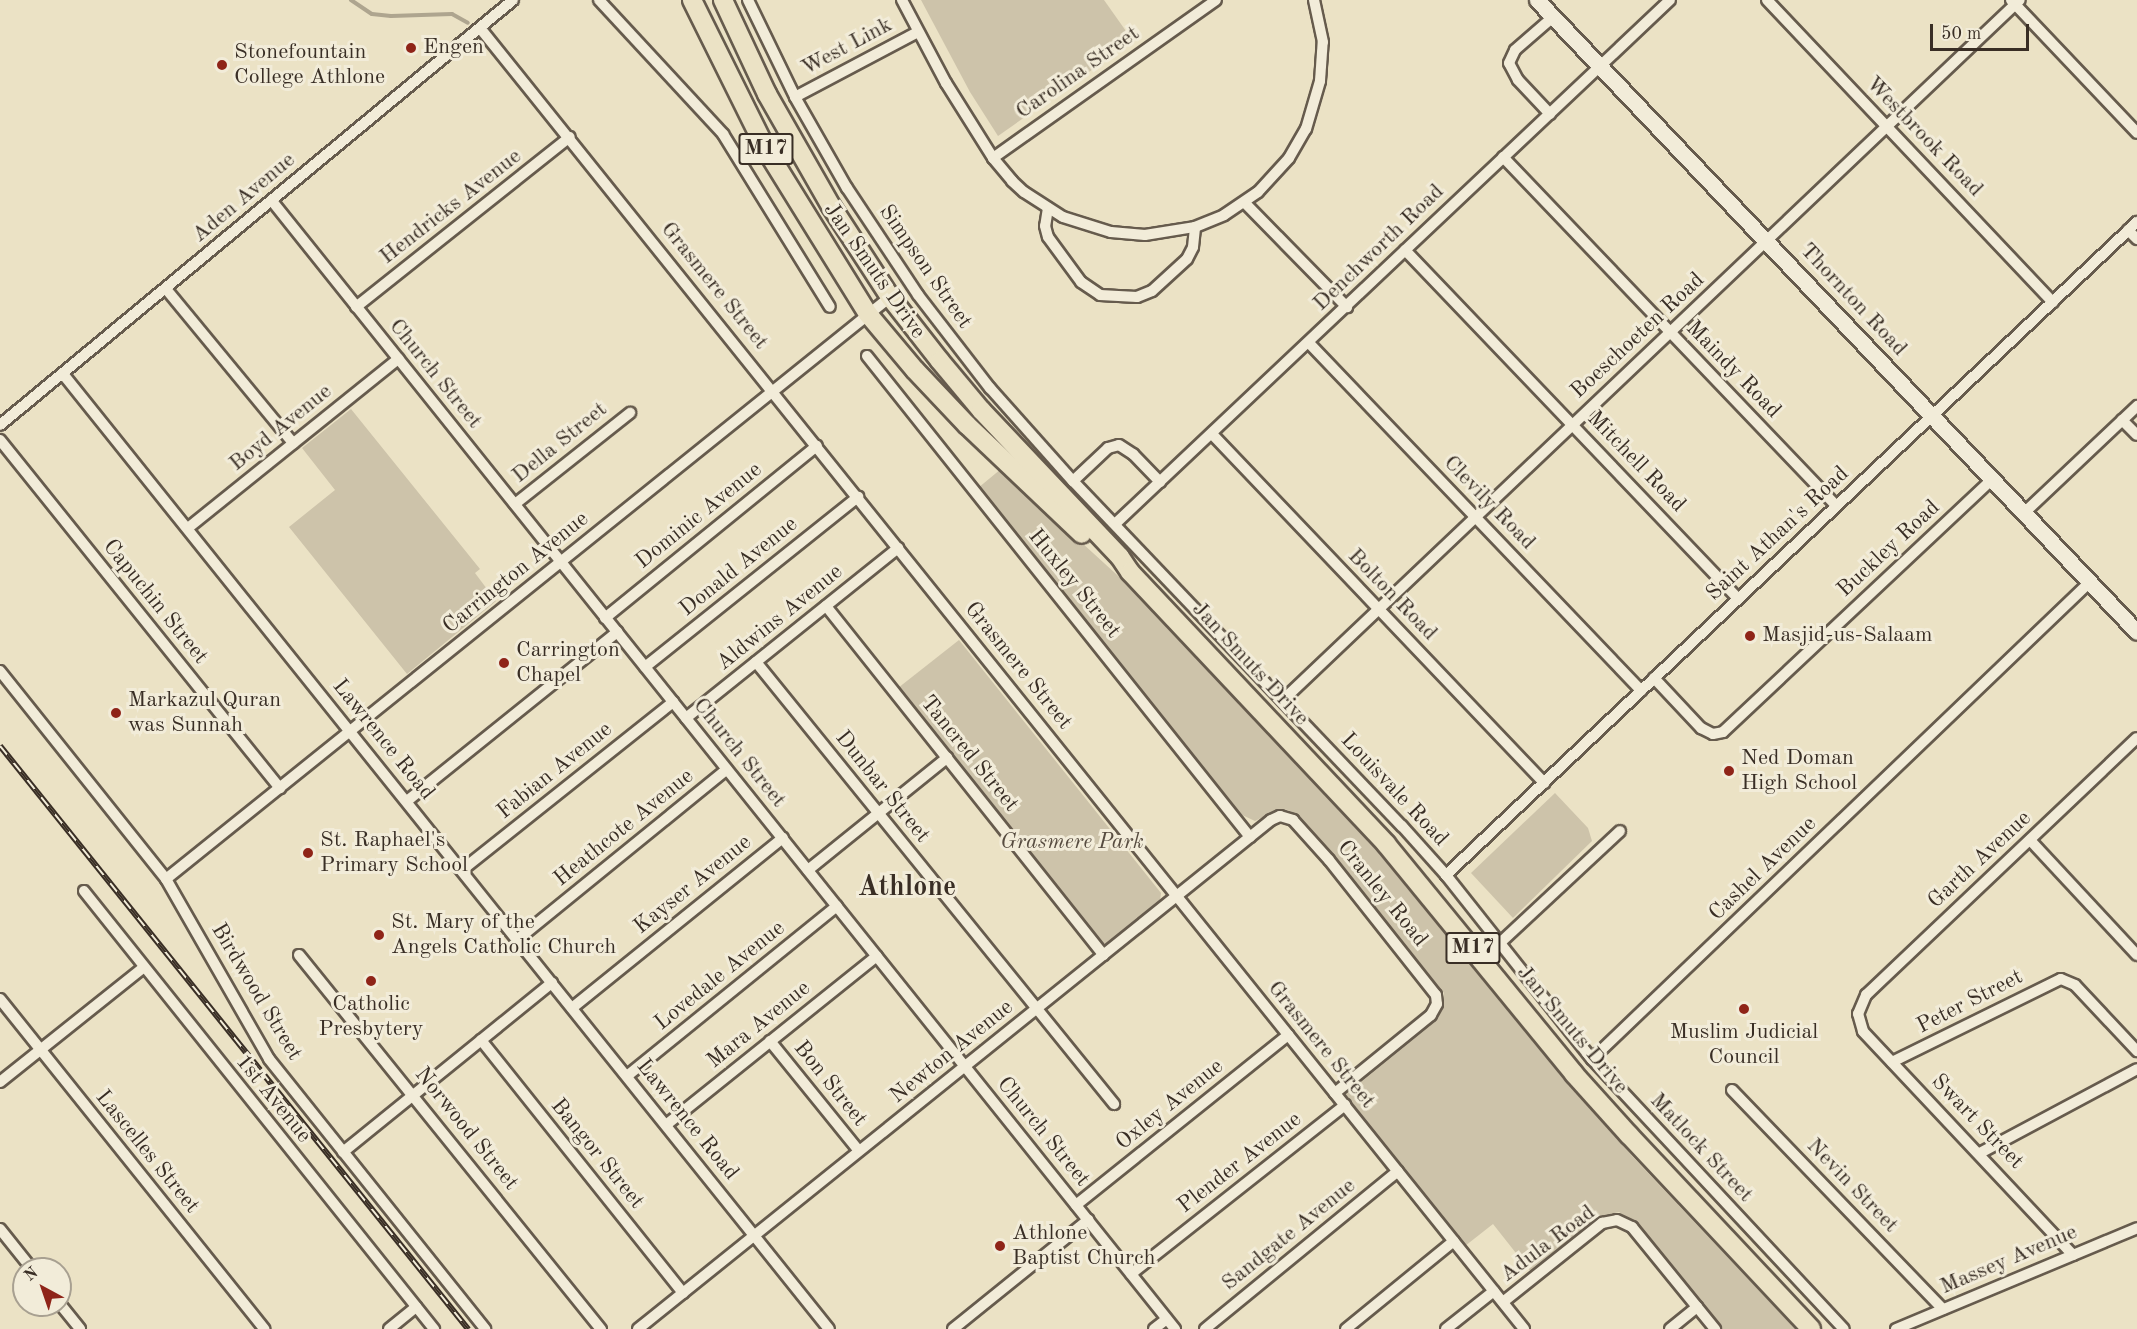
<!DOCTYPE html>
<style>
body{margin:0}
#map{position:relative;width:2137px;height:1329px;overflow:hidden;background:#ebe2c5;font-family:"Old Standard TT",serif}
div>[style]{position:absolute}
[style*='--x']{left:calc(var(--x)*1px);top:calc(var(--y)*1px);width:calc(var(--w)*1px);rotate:calc(var(--a)*1deg)}
.green>*{inset:0;background:#cdc3aa}
.stream>*{height:4px;margin:-2px;padding:0 2px;transform-origin:2px;border-radius:2px;background:#aea58f}
.roads{filter:drop-shadow(2px 0 #665b4d) drop-shadow(-2px 0 #665b4d) drop-shadow(0 2px #665b4d) drop-shadow(0 -2px #665b4d)}
.street>*{height:10px;margin:-5px;padding:0 5px;transform-origin:5px;border-radius:5px;background:#f2ecd9}
.secondary>*{height:15px;margin:-7.5px;padding:0 7.5px;transform-origin:7.5px;border-radius:7.5px;background:#f2ecd9}
.primary>*{height:18px;margin:-9px;padding:0 9px;transform-origin:9px;border-radius:9px;background:#ebe2c5}
.rail>*{height:6px;margin-top:-3px;transform-origin:0;background:repeating-linear-gradient(90deg,#f2ecd9 0 11px,#392e25 0 22px);box-sizing:border-box;border-block:2px solid #392e25}
.dots>*{width:16px;height:16px;translate:-50% -50%;box-sizing:border-box;border:3px solid #f2ecd9;border-radius:50%}
span{translate:-50% -50%;white-space:nowrap;text-align:center;line-height:1.15;-webkit-text-stroke:6px #f2ecd9;paint-order:stroke}
.shield-label span{padding:2px 4px;background:#f2ecd9;border:2px solid;border-radius:4px;-webkit-text-stroke-width:0}
.shield-label{font-size:21px;color:#392e25;font-weight:700}
.street-label{font-size:22px;color:#392e25}
.poi-label{font-size:22px;color:#392e25}
.left{translate:0 -50%;text-align:left}
.park-label{font-size:22px;color:#574c40;font-style:italic}
.district-label{font-size:28px;color:#392e25;font-weight:700}
.north{position:absolute;left:12px;top:1257px;width:60px;height:60px;box-sizing:border-box;background:#f2ecd9;border:2px solid #a8a091;border-radius:50%;rotate:320deg;font-size:16px;font-weight:700;line-height:24px;text-align:center;color:#392e25}
.north::after{content:'';display:block;margin:auto;width:21px;height:27px;background:#8f2418;clip-path:polygon(50% 0,100% 100%,50% 72%,0 100%)}
.scale{position:absolute;left:1930px;top:24px;width:99px;height:27px;box-sizing:border-box;border:3px solid #392e25;border-top:0;padding-left:8px;font-size:18px;line-height:21px;white-space:nowrap;color:#392e25;-webkit-text-stroke:4px #f2ecd9;paint-order:stroke}
</style>
<div id="map">
<div class="green">
<div style="clip-path:polygon(921px 0,1104px 0,1133px 41px,998px 136px,970px 92px)"></div>
<div style="clip-path:polygon(351px 409px,480px 569px,475px 573px,496px 601px,407px 674px,289px 527px,335px 490px,302px 448px)"></div>
<div style="clip-path:polygon(1001px 469px,1127px 584px,1362px 833px,1632px 1156px,1795px 1329px,1722px 1329px,1633px 1221px,1619px 1212px,1602px 1216px,1531px 1272px,1493px 1224px,1465px 1246px,1344px 1096px,1430px 1026px,1429px 1024px,1443px 1009px,1444px 993px,1334px 856px,1296px 814px,1288px 810px,1279px 809px,1255px 821px,1240px 814px,978px 488px)"></div>
<div style="clip-path:polygon(959px 640px,1161px 893px,1160px 901px,1106px 944px,1102px 943px,898px 688px)"></div>
<div style="clip-path:polygon(1555px 793px,1588px 828px,1592px 841px,1513px 918px,1471px 873px)"></div>
</div>
<div class="stream">
<div style="--x:351;--y:0;--w:25;--a:34"></div>
<div style="--x:372;--y:14;--w:19;--a:6"></div>
<div style="--x:391;--y:16;--w:61;--a:-1.9"></div>
<div style="--x:452;--y:14;--w:18;--a:29"></div>
</div>
<div class="roads">
<div class="street">
<div style="--x:599;--y:0;--w:183;--a:47.2"></div>
<div style="--x:723;--y:134;--w:203;--a:58.3"></div>
<div style="--x:748;--y:0;--w:108;--a:64.1"></div>
<div style="--x:795;--y:97;--w:105;--a:60.3"></div>
<div style="--x:847;--y:188;--w:128;--a:56.4"></div>
<div style="--x:918;--y:295;--w:118;--a:52.3"></div>
<div style="--x:990;--y:388;--w:125;--a:48.3"></div>
<div style="--x:1073;--y:481;--w:477;--a:46.4"></div>
<div style="--x:1402;--y:826;--w:66;--a:48.1"></div>
<div style="--x:1446;--y:875;--w:235;--a:51.6"></div>
<div style="--x:1592;--y:1059;--w:369;--a:47"></div>
<div style="--x:902;--y:0;--w:94;--a:62.1"></div>
<div style="--x:946;--y:83;--w:89;--a:57.9"></div>
<div style="--x:993;--y:158;--w:30;--a:50"></div>
<div style="--x:1012;--y:181;--w:16;--a:43"></div>
<div style="--x:1024;--y:192;--w:46;--a:32.7"></div>
<div style="--x:1063;--y:217;--w:50;--a:17.4"></div>
<div style="--x:1111;--y:232;--w:34;--a:5"></div>
<div style="--x:1145;--y:235;--w:51;--a:-9.1"></div>
<div style="--x:1195;--y:227;--w:31;--a:-22"></div>
<div style="--x:1224;--y:215;--w:41;--a:-34.1"></div>
<div style="--x:1258;--y:192;--w:46;--a:-47.6"></div>
<div style="--x:1289;--y:158;--w:34;--a:-60"></div>
<div style="--x:1306;--y:129;--w:50;--a:-73.7"></div>
<div style="--x:1320;--y:81;--w:39;--a:-86"></div>
<div style="--x:1323;--y:42;--w:43;--a:-102.1"></div>
<div style="--x:1767;--y:0;--w:416;--a:46.6"></div>
<div style="--x:2011;--y:0;--w:183;--a:46.5"></div>
<div style="--x:480;--y:28;--w:1668;--a:51.25"></div>
<div style="--x:795;--y:97;--w:139;--a:-27.9"></div>
<div style="--x:1550;--y:114;--w:47;--a:-133.3"></div>
<div style="--x:1518;--y:80;--w:19;--a:-118"></div>
<div style="--x:1509;--y:63;--w:14;--a:-65"></div>
<div style="--x:1515;--y:50;--w:50;--a:-41"></div>
<div style="--x:1503;--y:157;--w:482;--a:46.3"></div>
<div style="--x:993;--y:158;--w:273;--a:-35.3"></div>
<div style="--x:272;--y:201;--w:1445;--a:51.32"></div>
<div style="--x:1245;--y:203;--w:146;--a:45.6"></div>
<div style="--x:1048;--y:208;--w:18;--a:99"></div>
<div style="--x:1045;--y:226;--w:11;--a:75"></div>
<div style="--x:1048;--y:237;--w:56;--a:53.7"></div>
<div style="--x:1081;--y:282;--w:23;--a:34"></div>
<div style="--x:1100;--y:295;--w:37;--a:3"></div>
<div style="--x:1137;--y:297;--w:16;--a:-22"></div>
<div style="--x:1152;--y:291;--w:47;--a:-42.4"></div>
<div style="--x:1187;--y:259;--w:13;--a:-63"></div>
<div style="--x:1193;--y:247;--w:20;--a:-84"></div>
<div style="--x:2128;--y:230;--w:13;--a:45"></div>
<div style="--x:1405;--y:250;--w:482;--a:46.3"></div>
<div style="--x:166;--y:289;--w:200;--a:50.5"></div>
<div style="--x:356;--y:307;--w:273;--a:-38.5"></div>
<div style="--x:1309;--y:343;--w:481;--a:46.3"></div>
<div style="--x:867;--y:356;--w:615;--a:51.47"></div>
<div style="--x:63;--y:374;--w:1224;--a:51.27"></div>
<div style="--x:2122;--y:420;--w:21;--a:45"></div>
<div style="--x:0;--y:425;--w:666;--a:-39.64"></div>
<div style="--x:1212;--y:434;--w:482;--a:46.4"></div>
<div style="--x:0;--y:440;--w:447;--a:51.2"></div>
<div style="--x:1073;--y:481;--w:48;--a:-43.3"></div>
<div style="--x:1108;--y:448;--w:11;--a:-15"></div>
<div style="--x:1119;--y:445;--w:17;--a:33"></div>
<div style="--x:1133;--y:454;--w:39;--a:46"></div>
<div style="--x:515;--y:504;--w:147;--a:-38.4"></div>
<div style="--x:2024;--y:513;--w:156;--a:-43.4"></div>
<div style="--x:1115;--y:524;--w:763;--a:-43.35"></div>
<div style="--x:188;--y:528;--w:270;--a:-38.8"></div>
<div style="--x:826;--y:606;--w:446;--a:51.5"></div>
<div style="--x:605;--y:618;--w:273;--a:-39.1"></div>
<div style="--x:756;--y:662;--w:569;--a:50.99"></div>
<div style="--x:645;--y:667;--w:273;--a:-38.6"></div>
<div style="--x:0;--y:671;--w:266;--a:51.4"></div>
<div style="--x:166;--y:879;--w:207;--a:60.2"></div>
<div style="--x:269;--y:1059;--w:346;--a:51.3"></div>
<div style="--x:1654;--y:678;--w:69;--a:46.8"></div>
<div style="--x:1701;--y:728;--w:13;--a:27"></div>
<div style="--x:1713;--y:734;--w:10;--a:-11"></div>
<div style="--x:1723;--y:732;--w:369;--a:-43.2"></div>
<div style="--x:1283;--y:700;--w:1016;--a:-43.53"></div>
<div style="--x:686;--y:718;--w:272;--a:-38.7"></div>
<div style="--x:407;--y:801;--w:270;--a:-38.8"></div>
<div style="--x:2030;--y:840;--w:157;--a:47.1"></div>
<div style="--x:462;--y:870;--w:270;--a:-38.5"></div>
<div style="--x:808;--y:870;--w:179;--a:-38.9"></div>
<div style="--x:1446;--y:875;--w:951;--a:-43.38"></div>
<div style="--x:166;--y:879;--w:929;--a:-38.79"></div>
<div style="--x:84;--y:891;--w:561;--a:51.37"></div>
<div style="--x:518;--y:939;--w:269;--a:-39.1"></div>
<div style="--x:1500;--y:943;--w:164;--a:-43"></div>
<div style="--x:299;--y:955;--w:481;--a:51.1"></div>
<div style="--x:0;--y:999;--w:423;--a:51.3"></div>
<div style="--x:572;--y:1008;--w:271;--a:-38.9"></div>
<div style="--x:481;--y:1040;--w:324;--a:51.4"></div>
<div style="--x:770;--y:1041;--w:141;--a:51"></div>
<div style="--x:1592;--y:1059;--w:690;--a:-43.77"></div>
<div style="--x:1892;--y:1062;--w:188;--a:-26.2"></div>
<div style="--x:2061;--y:979;--w:15;--a:23"></div>
<div style="--x:2075;--y:985;--w:91;--a:46.8"></div>
<div style="--x:627;--y:1076;--w:270;--a:-39"></div>
<div style="--x:0;--y:1082;--w:183;--a:-38.6"></div>
<div style="--x:1732;--y:1090;--w:304;--a:46.1"></div>
<div style="--x:666;--y:1125;--w:270;--a:-38.7"></div>
<div style="--x:343;--y:1152;--w:269;--a:-39"></div>
<div style="--x:1980;--y:1153;--w:178;--a:-28.1"></div>
<div style="--x:1076;--y:1205;--w:272;--a:-38.7"></div>
<div style="--x:0;--y:1229;--w:51;--a:51.3"></div>
<div style="--x:2073;--y:1255;--w:307;--a:-133.2"></div>
<div style="--x:1863;--y:1031;--w:18;--a:-106"></div>
<div style="--x:1858;--y:1014;--w:21;--a:-67"></div>
<div style="--x:1866;--y:995;--w:373;--a:-43.5"></div>
<div style="--x:1131;--y:1274;--w:273;--a:-38.3"></div>
<div style="--x:1503;--y:1302;--w:127;--a:-38.6"></div>
<div style="--x:1602;--y:1223;--w:15;--a:-11"></div>
<div style="--x:1617;--y:1220;--w:17;--a:25"></div>
<div style="--x:1632;--y:1227;--w:132;--a:50.9"></div>
<div style="--x:60;--y:1304;--w:32;--a:51"></div>
<div style="--x:389;--y:1329;--w:35;--a:-39"></div>
<div style="--x:638;--y:1329;--w:812;--a:-38.8"></div>
<div style="--x:1271;--y:820;--w:10;--a:-24"></div>
<div style="--x:1280;--y:816;--w:14;--a:17"></div>
<div style="--x:1293;--y:820;--w:54;--a:48"></div>
<div style="--x:1329;--y:860;--w:172;--a:51.6"></div>
<div style="--x:1436;--y:995;--w:9;--a:84"></div>
<div style="--x:1437;--y:1004;--w:13;--a:119"></div>
<div style="--x:1431;--y:1015;--w:124;--a:140.9"></div>
<div style="--x:953;--y:1329;--w:174;--a:-38.9"></div>
<div style="--x:1154;--y:1329;--w:16;--a:-38"></div>
<div style="--x:1205;--y:1329;--w:249;--a:-39.3"></div>
<div style="--x:1346;--y:1329;--w:139;--a:-39.2"></div>
<div style="--x:1446;--y:1329;--w:61;--a:-38.4"></div>
<div style="--x:1670;--y:1329;--w:35;--a:-39"></div>
<div style="--x:1896;--y:1329;--w:261;--a:-22.7"></div>
</div>
<div class="secondary">
<div style="--x:1537;--y:0;--w:871;--a:46.49"></div>
</div>
<div class="primary">
<div style="--x:692;--y:0;--w:169;--a:63.6"></div>
<div style="--x:767;--y:151;--w:192;--a:58.2"></div>
<div style="--x:868;--y:314;--w:73;--a:50"></div>
<div style="--x:915;--y:370;--w:76;--a:46.6"></div>
<div style="--x:967;--y:425;--w:158;--a:43.5"></div>
<div style="--x:723;--y:0;--w:104;--a:64.9"></div>
<div style="--x:767;--y:94;--w:129;--a:60.3"></div>
<div style="--x:831;--y:206;--w:108;--a:57"></div>
<div style="--x:890;--y:297;--w:81;--a:52"></div>
<div style="--x:940;--y:361;--w:64;--a:50.1"></div>
<div style="--x:981;--y:410;--w:202;--a:46.6"></div>
<div style="--x:1120;--y:557;--w:18;--a:56"></div>
<div style="--x:1130;--y:572;--w:374;--a:46.7"></div>
<div style="--x:1386;--y:844;--w:297;--a:50.7"></div>
<div style="--x:1574;--y:1074;--w:82;--a:48"></div>
<div style="--x:1629;--y:1135;--w:266;--a:46.8"></div>
</div>
</div>
<div class="rail">
<div style="--x:0;--y:746;--w:748;--a:51.24"></div>
</div>
<div class="dots">
<div style="left:411px;top:48px;background:#8f2418"></div>
<div style="left:222px;top:65px;background:#8f2418"></div>
<div style="left:1750px;top:636px;background:#8f2418"></div>
<div style="left:504px;top:663px;background:#8f2418"></div>
<div style="left:116px;top:713px;background:#8f2418"></div>
<div style="left:1729px;top:771px;background:#8f2418"></div>
<div style="left:308px;top:853px;background:#8f2418"></div>
<div style="left:379px;top:935px;background:#8f2418"></div>
<div style="left:371px;top:981px;background:#8f2418"></div>
<div style="left:1744px;top:1009px;background:#8f2418"></div>
<div style="left:1000px;top:1246px;background:#8f2418"></div>
</div>
<div class="shield-label">
<span style="left:766px;top:149px">M17</span>
<span style="left:1473px;top:948px">M17</span>
</div>
<div class="street-label">
<span style="left:847px;top:47px;rotate:-28deg">West Link</span>
<span style="left:1078px;top:73px;rotate:-35deg">Carolina Street</span>
<span style="left:1924px;top:137px;rotate:46deg">Westbrook Road</span>
<span style="left:244px;top:198px;rotate:-40deg">Aden Avenue</span>
<span style="left:451px;top:207px;rotate:-38deg">Hendricks Avenue</span>
<span style="left:1379px;top:248px;rotate:-44deg">Denchworth Road</span>
<span style="left:925px;top:267px;rotate:55deg">Simpson Street</span>
<span style="left:874px;top:271px;rotate:55deg">Jan Smuts Drive</span>
<span style="left:714px;top:286px;rotate:51deg">Grasmere Street</span>
<span style="left:1853px;top:300px;rotate:47deg">Thornton Road</span>
<span style="left:1638px;top:336px;rotate:-43deg">Boeschoeten Road</span>
<span style="left:1733px;top:370px;rotate:46deg">Maindy Road</span>
<span style="left:435px;top:374px;rotate:51deg">Church Street</span>
<span style="left:281px;top:428px;rotate:-39deg">Boyd Avenue</span>
<span style="left:560px;top:443px;rotate:-39deg">Della Street</span>
<span style="left:1636px;top:462px;rotate:46deg">Mitchell Road</span>
<span style="left:1489px;top:503px;rotate:46deg">Clevily Road</span>
<span style="left:699px;top:516px;rotate:-39deg">Dominic Avenue</span>
<span style="left:1778px;top:534px;rotate:-43deg">Saint Athan's Road</span>
<span style="left:1889px;top:549px;rotate:-43deg">Buckley Road</span>
<span style="left:739px;top:567px;rotate:-39deg">Donald Avenue</span>
<span style="left:516px;top:573px;rotate:-39deg">Carrington Avenue</span>
<span style="left:1074px;top:584px;rotate:51deg">Huxley Street</span>
<span style="left:1392px;top:595px;rotate:46deg">Bolton Road</span>
<span style="left:155px;top:602px;rotate:51deg">Capuchin Street</span>
<span style="left:780px;top:618px;rotate:-39deg">Aldwins Avenue</span>
<span style="left:1250px;top:664px;rotate:47deg">Jan Smuts Drive</span>
<span style="left:1018px;top:666px;rotate:51deg">Grasmere Street</span>
<span style="left:383px;top:740px;rotate:51deg">Lawrence Road</span>
<span style="left:739px;top:753px;rotate:51deg">Church Street</span>
<span style="left:969px;top:754px;rotate:51deg">Tancred Street</span>
<span style="left:555px;top:771px;rotate:-39deg">Fabian Avenue</span>
<span style="left:882px;top:787px;rotate:51deg">Dunbar Street</span>
<span style="left:1394px;top:790px;rotate:47deg">Louisvale Road</span>
<span style="left:624px;top:828px;rotate:-39deg">Heathcote Avenue</span>
<span style="left:1980px;top:860px;rotate:-43deg">Garth Avenue</span>
<span style="left:1763px;top:869px;rotate:-44deg">Cashel Avenue</span>
<span style="left:693px;top:885px;rotate:-39deg">Kayser Avenue</span>
<span style="left:1382px;top:894px;rotate:51deg">Cranley Road</span>
<span style="left:720px;top:976px;rotate:-39deg">Lovedale Avenue</span>
<span style="left:256px;top:992px;rotate:59deg">Birdwood Street</span>
<span style="left:1970px;top:1002px;rotate:-27deg">Peter Street</span>
<span style="left:759px;top:1025px;rotate:-39deg">Mara Avenue</span>
<span style="left:1572px;top:1030px;rotate:50deg">Jan Smuts Drive</span>
<span style="left:1321px;top:1045px;rotate:51deg">Grasmere Street</span>
<span style="left:952px;top:1052px;rotate:-39deg">Newton Avenue</span>
<span style="left:830px;top:1084px;rotate:51deg">Bon Street</span>
<span style="left:273px;top:1099px;rotate:51deg">1st Avenue</span>
<span style="left:1170px;top:1105px;rotate:-39deg">Oxley Avenue</span>
<span style="left:687px;top:1120px;rotate:51deg">Lawrence Road</span>
<span style="left:1977px;top:1122px;rotate:46deg">Swart Street</span>
<span style="left:466px;top:1129px;rotate:51deg">Norwood Street</span>
<span style="left:1043px;top:1132px;rotate:51deg">Church Street</span>
<span style="left:1701px;top:1148px;rotate:47deg">Matlock Street</span>
<span style="left:147px;top:1152px;rotate:51deg">Lascelles Street</span>
<span style="left:597px;top:1154px;rotate:51deg">Bangor Street</span>
<span style="left:1240px;top:1163px;rotate:-38deg">Plender Avenue</span>
<span style="left:1852px;top:1186px;rotate:46deg">Nevin Street</span>
<span style="left:1289px;top:1235px;rotate:-39deg">Sandgate Avenue</span>
<span style="left:1548px;top:1244px;rotate:-37deg">Adula Road</span>
<span style="left:2009px;top:1260px;rotate:-23deg">Massey Avenue</span>
</div>
<div class="poi-label">
<span class="left" style="left:423px;top:48px">Engen</span>
<span class="left" style="left:234px;top:65px">Stonefountain<br>College Athlone</span>
<span class="left" style="left:1762px;top:636px">Masjid-us-Salaam</span>
<span class="left" style="left:516px;top:663px">Carrington<br>Chapel</span>
<span class="left" style="left:128px;top:713px">Markazul Quran<br>was Sunnah</span>
<span class="left" style="left:1741px;top:771px">Ned Doman<br>High School</span>
<span class="left" style="left:320px;top:853px">St. Raphael's<br>Primary School</span>
<span class="left" style="left:391px;top:935px">St. Mary of the<br>Angels Catholic Church</span>
<span style="left:371px;top:1017px">Catholic<br>Presbytery</span>
<span style="left:1744px;top:1045px">Muslim Judicial<br>Council</span>
<span class="left" style="left:1012px;top:1246px">Athlone<br>Baptist Church</span>
</div>
<div class="park-label">
<span style="left:1072px;top:843px">Grasmere Park</span>
</div>
<div class="district-label">
<span style="left:907px;top:888px">Athlone</span>
</div>
<div class="north">N</div>
<div class="scale">50 m</div>
</div>
